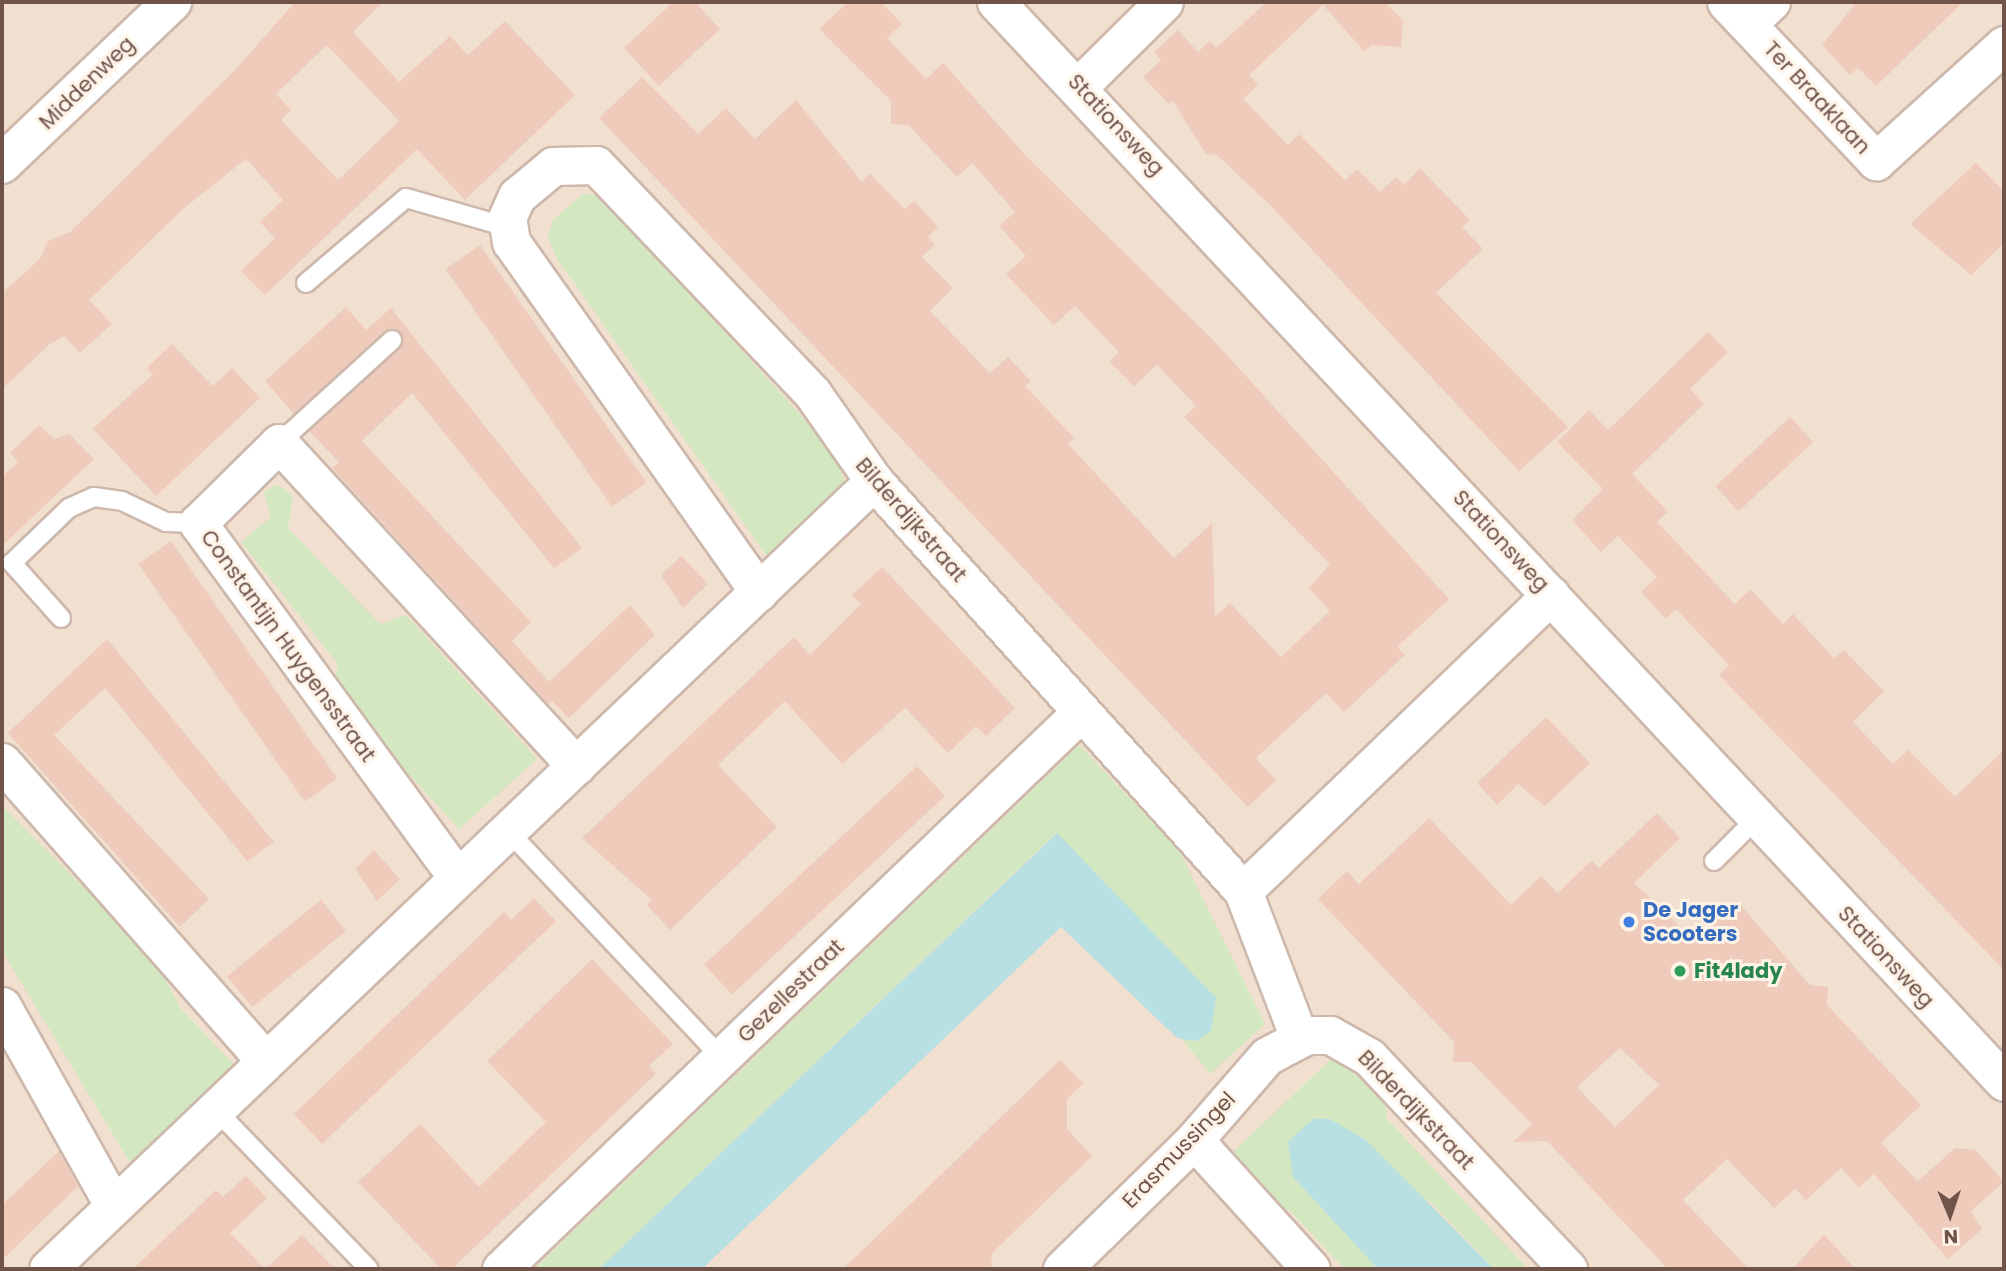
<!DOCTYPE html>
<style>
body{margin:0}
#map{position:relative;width:2006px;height:1271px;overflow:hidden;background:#faefe1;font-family:Poppins,sans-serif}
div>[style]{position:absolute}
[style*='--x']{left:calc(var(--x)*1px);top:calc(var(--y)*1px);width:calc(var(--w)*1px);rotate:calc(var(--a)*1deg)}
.residential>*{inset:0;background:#f1e0d0;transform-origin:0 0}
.green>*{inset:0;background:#d3e7c1}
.water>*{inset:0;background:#b8dfe2}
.building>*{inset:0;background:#eecbbb;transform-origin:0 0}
.roads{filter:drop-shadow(2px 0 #cdb8ac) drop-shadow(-2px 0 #cdb8ac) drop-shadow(0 2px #cdb8ac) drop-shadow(0 -2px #cdb8ac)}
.service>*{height:18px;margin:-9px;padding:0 9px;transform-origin:9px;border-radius:9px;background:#fff}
.minor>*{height:37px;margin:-18.5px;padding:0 18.5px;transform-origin:18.5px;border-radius:18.5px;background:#fff}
.tertiary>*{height:38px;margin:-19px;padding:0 19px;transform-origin:19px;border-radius:19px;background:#fff}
.dots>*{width:19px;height:19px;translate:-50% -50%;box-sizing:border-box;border:4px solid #fef3e7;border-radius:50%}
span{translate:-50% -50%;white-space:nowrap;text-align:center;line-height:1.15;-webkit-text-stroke:6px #fef3e7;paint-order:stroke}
.street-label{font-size:21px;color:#70544a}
.shop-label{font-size:21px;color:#366cbe;font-weight:700}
.left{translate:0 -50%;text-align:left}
.leisure-label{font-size:21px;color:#27864d;font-weight:700}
.frame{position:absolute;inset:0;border:4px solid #70544a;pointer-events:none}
.north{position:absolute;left:1915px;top:1180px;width:70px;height:70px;-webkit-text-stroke:5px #fef3e7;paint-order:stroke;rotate:178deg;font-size:19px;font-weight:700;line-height:28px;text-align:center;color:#70544a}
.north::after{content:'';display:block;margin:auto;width:24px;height:32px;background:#70544a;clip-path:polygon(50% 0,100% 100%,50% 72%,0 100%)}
</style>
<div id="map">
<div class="residential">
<div style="left:2px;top:2px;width:2002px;height:1267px"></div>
</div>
<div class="green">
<div style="clip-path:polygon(584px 193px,602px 197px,834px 452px,846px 485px,769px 559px,557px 259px,548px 237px,553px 220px)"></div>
<div style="clip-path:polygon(277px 484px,293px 496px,288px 528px,380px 624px,406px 615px,537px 759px,459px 829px,332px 690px,338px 664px,241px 542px,271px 517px,264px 492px)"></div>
<div style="clip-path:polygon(1079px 745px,1179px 850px,1265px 1024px,1210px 1074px,1182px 1039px,1196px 1041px,1056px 833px,599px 1269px,534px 1269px)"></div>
<div style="clip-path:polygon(2px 806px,152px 955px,182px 1010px,238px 1069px,134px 1169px,2px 951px)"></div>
<div style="clip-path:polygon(1330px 1060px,1347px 1064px,1386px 1100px,1387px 1119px,1528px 1269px,1494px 1269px,1431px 1202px,1293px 1177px,1378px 1269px,1345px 1269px,1289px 1210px,1277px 1210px,1233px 1160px,1234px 1151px)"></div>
</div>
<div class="water">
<div style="clip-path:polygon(1057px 833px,1216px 998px,1211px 1031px,1196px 1041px,1177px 1038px,1061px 927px,702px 1269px,599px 1269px)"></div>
<div style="clip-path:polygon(1313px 1119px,1330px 1119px,1366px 1140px,1494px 1269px,1378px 1269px,1293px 1177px,1288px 1142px)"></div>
</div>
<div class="building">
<div style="clip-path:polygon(evenodd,295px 2px,383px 2px,353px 32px,399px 82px,450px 36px,468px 55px,505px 21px,575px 95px,465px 200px,417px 149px,265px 295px,241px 271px,275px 238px,260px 222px,283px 200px,246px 159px,183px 209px,89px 300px,112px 324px,80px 353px,64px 336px,50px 344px,2px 389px,2px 293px,40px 259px,48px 241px,70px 232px,234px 71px,295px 2px,327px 45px,399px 121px,338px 180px,281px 120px,291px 110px,276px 94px,327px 45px)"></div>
<div style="clip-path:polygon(673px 2px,695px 2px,720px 29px,659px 86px,624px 48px)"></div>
<div style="clip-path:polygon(848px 2px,881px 2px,902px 24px,887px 38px,926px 79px,943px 63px,1028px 158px,1215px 342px,1449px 599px,1397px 647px,1405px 655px,1344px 712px,1326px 693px,1256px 758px,1276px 780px,1248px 807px,599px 118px,642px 77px,698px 134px,726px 108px,755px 139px,796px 100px,862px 182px,870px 174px,905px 209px,914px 201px,938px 227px,928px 237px,935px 245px,922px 257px,953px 288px,930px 311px,990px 373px,1008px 357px,1031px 381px,1025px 386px,1074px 438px,1068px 444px,1174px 558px,1212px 523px,1215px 617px,1230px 603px,1281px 657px,1330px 611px,1309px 588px,1330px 564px,1184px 417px,1196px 406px,1157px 365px,1134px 386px,1109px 361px,1119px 352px,1075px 306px,1054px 325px,1006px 274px,1026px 256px,999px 226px,1015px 212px,972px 163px,957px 177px,908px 125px,891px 124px,891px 101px,819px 29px)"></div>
<div style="clip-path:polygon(1267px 2px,1385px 2px,1403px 21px,1401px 47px,1371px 45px,1364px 51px,1323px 5px,1249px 75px,1258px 85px,1243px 99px,1288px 145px,1299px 134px,1345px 180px,1357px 169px,1380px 192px,1396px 177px,1404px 185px,1420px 168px,1470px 220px,1462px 227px,1483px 249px,1436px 293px,1568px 427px,1519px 471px,1271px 206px,1217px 155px,1206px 154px,1173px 101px,1169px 104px,1143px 77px,1161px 60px,1154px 52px,1178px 30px,1198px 52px,1210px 41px,1216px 48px)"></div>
<div style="clip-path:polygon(1857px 2px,1963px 2px,1876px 86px,1858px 68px,1850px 75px,1822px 45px)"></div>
<div style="clip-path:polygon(1976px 163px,2004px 192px,2004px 243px,1971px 275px,1910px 224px)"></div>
<div style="left:480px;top:245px;width:290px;height:42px;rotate:55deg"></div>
<div style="clip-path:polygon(346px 307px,366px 330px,391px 308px,582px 548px,554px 568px,412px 393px,362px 441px,531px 622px,512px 641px,549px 682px,630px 605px,655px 635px,569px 718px,552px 701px,548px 704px,332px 468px,339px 462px,309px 431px,400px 348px,401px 333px,384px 332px,294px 414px,265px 381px)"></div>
<div style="clip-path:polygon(1708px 332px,1728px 352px,1690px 389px,1704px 404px,1632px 474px,1668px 512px,1657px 522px,1735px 604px,1751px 589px,1783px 624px,1793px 614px,1834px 658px,1844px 650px,1884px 691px,1853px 722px,1893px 764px,1908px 750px,1955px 797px,2004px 750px,2004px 970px,1719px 675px,1729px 665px,1676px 609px,1666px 619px,1641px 592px,1657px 577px,1618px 536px,1601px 552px,1572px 520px,1603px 489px,1557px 442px,1589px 410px,1608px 430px)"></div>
<div style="clip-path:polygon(172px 344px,213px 386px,232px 368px,260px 398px,156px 496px,93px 429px,153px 374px,147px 368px)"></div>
<div style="left:1790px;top:417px;width:34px;height:102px;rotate:47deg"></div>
<div style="clip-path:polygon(39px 425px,54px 439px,69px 434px,94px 459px,2px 546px,2px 477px,18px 462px,10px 453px)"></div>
<div style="left:171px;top:541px;width:290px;height:40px;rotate:55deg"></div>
<div style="clip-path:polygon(681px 556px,708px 584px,683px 608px,661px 575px)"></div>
<div style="clip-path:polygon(882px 567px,1015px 708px,986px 736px,976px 726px,948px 753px,905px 708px,842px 764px,785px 701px,718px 765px,777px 827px,670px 930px,647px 905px,652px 900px,582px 838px,794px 637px,810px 655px,861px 604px,852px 595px)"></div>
<div style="clip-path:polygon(107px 639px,274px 842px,247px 861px,105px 688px,54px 735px,209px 899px,180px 927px,8px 733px)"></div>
<div style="clip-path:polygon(1546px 717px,1590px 763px,1545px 806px,1518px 784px,1497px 805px,1477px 783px)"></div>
<div style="left:917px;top:766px;width:41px;height:291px;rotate:47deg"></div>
<div style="clip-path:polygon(evenodd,1657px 813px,1680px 838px,1634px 883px,1694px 940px,1736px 900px,1810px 985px,1828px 987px,1827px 1005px,1921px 1105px,1881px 1143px,1918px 1181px,1955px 1148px,1976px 1150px,2004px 1182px,1971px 1211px,1982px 1229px,1948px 1259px,1874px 1174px,1859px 1187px,1841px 1168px,1806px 1200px,1795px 1189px,1774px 1208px,1727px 1159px,1683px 1200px,1749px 1269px,1668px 1269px,1547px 1141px,1513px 1142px,1532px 1124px,1471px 1062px,1453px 1062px,1454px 1042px,1318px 899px,1347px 871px,1359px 884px,1429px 818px,1511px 905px,1541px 876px,1558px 893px,1592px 860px,1599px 868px,1657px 813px,1620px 1048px,1659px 1085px,1615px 1127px,1577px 1087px,1620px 1048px)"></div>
<div style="clip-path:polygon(374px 850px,400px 879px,377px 901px,355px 869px)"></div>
<div style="clip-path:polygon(534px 898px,556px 921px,322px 1144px,294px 1114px,504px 912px,511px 920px)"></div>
<div style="left:321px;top:900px;width:40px;height:121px;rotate:51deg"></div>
<div style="clip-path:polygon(592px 959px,673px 1044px,649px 1066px,656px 1074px,452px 1269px,441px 1269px,358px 1182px,420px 1124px,479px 1187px,546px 1122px,487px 1061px)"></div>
<div style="clip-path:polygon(1060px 1060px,1083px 1083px,1067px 1099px,1067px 1129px,1092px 1156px,992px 1253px,991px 1269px,843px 1269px)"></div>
<div style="clip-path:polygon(59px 1151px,78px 1186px,2px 1260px,2px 1205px)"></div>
<div style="clip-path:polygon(246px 1176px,267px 1198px,230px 1233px,265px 1269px,133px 1269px,216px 1190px,223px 1197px)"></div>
<div style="clip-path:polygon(302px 1235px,335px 1269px,265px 1269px)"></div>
<div style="clip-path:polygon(1824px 1235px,1856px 1269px,1792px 1269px)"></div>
</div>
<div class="roads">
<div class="service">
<div style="--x:306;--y:283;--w:131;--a:-40.4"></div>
<div style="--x:406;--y:198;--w:106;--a:15.9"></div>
<div style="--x:279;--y:443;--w:153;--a:-42.3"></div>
<div style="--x:61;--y:618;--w:74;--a:-131.7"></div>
<div style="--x:12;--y:563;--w:79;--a:-44"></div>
<div style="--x:69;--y:508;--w:27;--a:-24"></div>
<div style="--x:94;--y:497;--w:28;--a:8"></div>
<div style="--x:122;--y:501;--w:49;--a:25.5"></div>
<div style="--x:166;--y:522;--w:32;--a:2"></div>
<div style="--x:507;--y:830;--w:313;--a:46.7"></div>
<div style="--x:1714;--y:861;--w:61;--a:-45"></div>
<div style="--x:214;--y:1108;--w:223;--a:46.1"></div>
</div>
<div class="minor">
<div style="--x:996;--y:2;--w:1477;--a:46.97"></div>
<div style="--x:1726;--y:2;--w:219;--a:46.7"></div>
<div style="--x:1876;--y:161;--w:173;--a:-42.2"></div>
<div style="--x:1747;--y:24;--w:33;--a:-43"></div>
<div style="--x:1080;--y:85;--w:118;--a:-44.7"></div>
<div style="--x:759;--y:592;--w:429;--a:-125.3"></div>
<div style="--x:511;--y:242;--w:24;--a:-99"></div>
<div style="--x:507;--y:218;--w:24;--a:-66"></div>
<div style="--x:517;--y:196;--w:47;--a:-39.8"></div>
<div style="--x:553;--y:166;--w:43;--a:-1.3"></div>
<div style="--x:596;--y:165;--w:315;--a:46.5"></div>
<div style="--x:813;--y:394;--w:106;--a:55"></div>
<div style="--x:874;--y:481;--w:552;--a:48.01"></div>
<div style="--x:1243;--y:891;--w:157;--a:69.1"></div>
<div style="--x:2;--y:762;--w:397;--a:48.6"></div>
<div style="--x:457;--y:877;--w:439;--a:-126.2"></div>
<div style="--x:198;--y:523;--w:114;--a:-44.6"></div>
<div style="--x:279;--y:443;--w:439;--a:47.4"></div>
<div style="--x:1243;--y:891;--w:427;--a:-43.9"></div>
<div style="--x:2;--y:1006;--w:228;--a:60.8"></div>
<div style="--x:1194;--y:1140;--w:174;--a:47.8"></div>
<div style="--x:48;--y:1269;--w:1142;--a:-43.65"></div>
<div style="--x:501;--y:1269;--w:804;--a:-43.84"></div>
<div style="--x:1062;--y:1269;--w:185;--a:-44.3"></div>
<div style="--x:1194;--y:1140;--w:111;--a:-49"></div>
<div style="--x:1267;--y:1056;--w:45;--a:-27.7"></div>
<div style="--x:1307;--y:1035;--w:23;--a:0"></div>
<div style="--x:1330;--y:1035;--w:45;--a:29.4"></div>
<div style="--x:1369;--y:1057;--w:291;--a:46.8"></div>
</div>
<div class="tertiary">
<div style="--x:2;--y:164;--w:235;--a:-43.6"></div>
</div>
</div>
<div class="dots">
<div style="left:1629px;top:922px;background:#3f7fe0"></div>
<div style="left:1680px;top:971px;background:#2e9e5b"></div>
</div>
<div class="street-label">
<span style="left:87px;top:83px;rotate:-44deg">Middenweg</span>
<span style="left:1817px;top:98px;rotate:47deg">Ter Braaklaan</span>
<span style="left:1116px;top:125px;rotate:47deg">Stationsweg</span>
<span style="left:911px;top:520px;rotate:49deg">Bilderdijkstraat</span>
<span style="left:1501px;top:541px;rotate:47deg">Stationsweg</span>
<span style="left:288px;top:646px;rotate:54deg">Constantijn Huygensstraat</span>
<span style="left:1886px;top:957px;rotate:47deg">Stationsweg</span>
<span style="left:791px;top:991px;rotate:-44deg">Gezellestraat</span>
<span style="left:1416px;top:1110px;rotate:46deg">Bilderdijkstraat</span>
<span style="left:1179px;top:1150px;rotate:-46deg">Erasmussingel</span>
</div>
<div class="shop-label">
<span class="left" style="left:1643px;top:922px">De Jager<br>Scooters</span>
</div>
<div class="leisure-label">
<span class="left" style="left:1694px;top:971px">Fit4lady</span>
</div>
<div class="frame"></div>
<div class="north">N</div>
</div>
